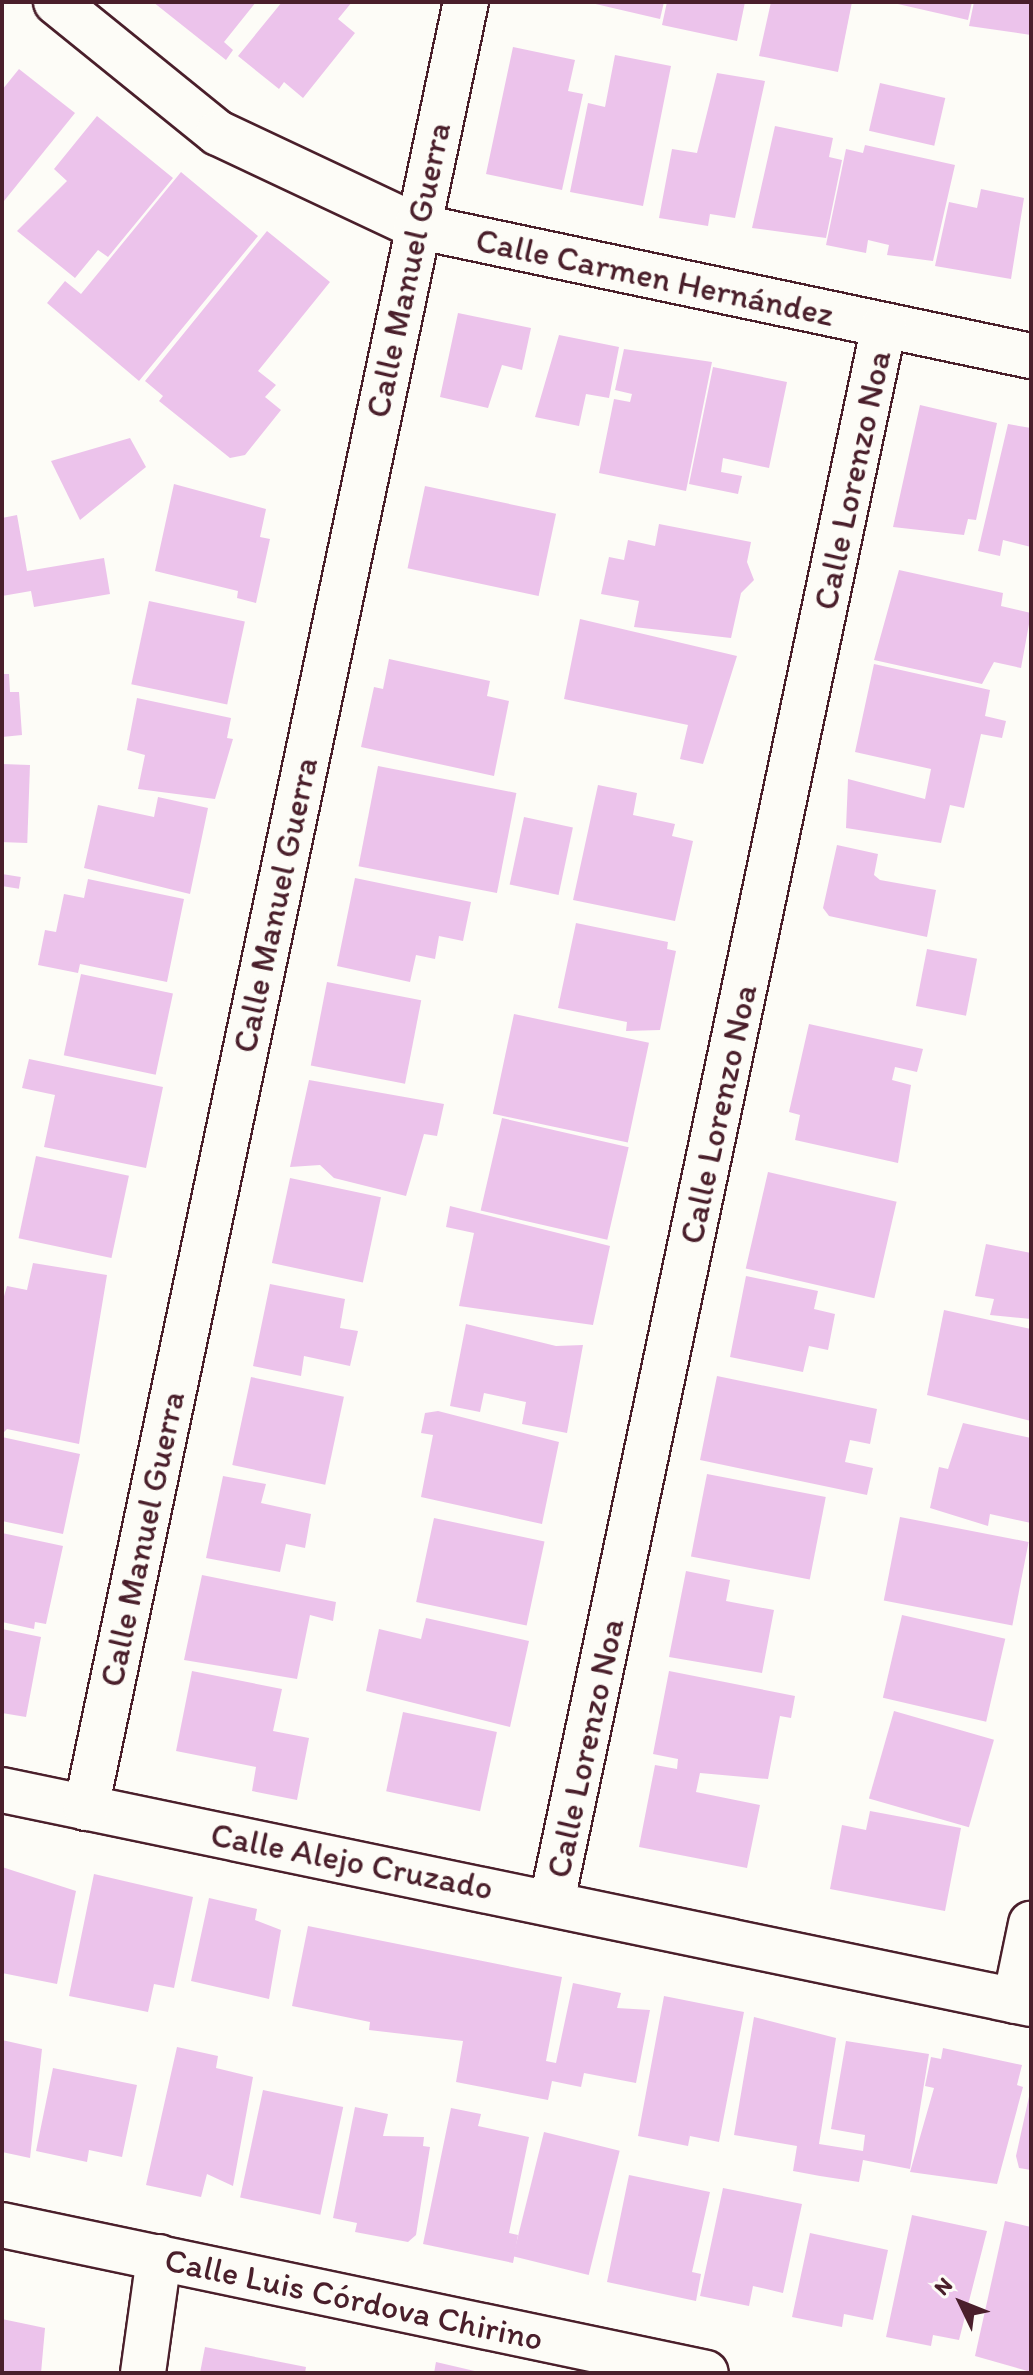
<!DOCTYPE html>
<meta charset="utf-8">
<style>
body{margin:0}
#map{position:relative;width:1033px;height:2375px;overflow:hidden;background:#fdfcf7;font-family:Itim,sans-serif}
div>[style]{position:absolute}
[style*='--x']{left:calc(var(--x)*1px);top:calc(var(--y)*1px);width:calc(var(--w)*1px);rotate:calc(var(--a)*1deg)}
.building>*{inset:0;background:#ecc3eb;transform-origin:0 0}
.roads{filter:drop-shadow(2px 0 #4a1f2b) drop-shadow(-2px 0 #4a1f2b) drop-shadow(0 2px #4a1f2b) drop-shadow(0 -2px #4a1f2b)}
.minor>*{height:44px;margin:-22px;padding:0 22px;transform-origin:22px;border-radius:22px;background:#fdfcf7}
span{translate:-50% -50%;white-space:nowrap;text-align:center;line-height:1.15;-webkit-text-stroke:6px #fdfcf7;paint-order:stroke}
.street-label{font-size:34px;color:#4a1f2b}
.frame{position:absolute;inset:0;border:4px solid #4a1f2b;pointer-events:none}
.north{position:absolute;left:921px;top:2263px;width:80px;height:80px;-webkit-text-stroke:6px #fdfcf7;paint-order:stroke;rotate:313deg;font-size:22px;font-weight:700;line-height:32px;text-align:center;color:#4a1f2b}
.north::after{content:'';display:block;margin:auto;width:28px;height:36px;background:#4a1f2b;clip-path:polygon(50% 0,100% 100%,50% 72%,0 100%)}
</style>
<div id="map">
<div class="building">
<div style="clip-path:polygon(153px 2px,256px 2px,224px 42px,233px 50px,226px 60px)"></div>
<div style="clip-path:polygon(282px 2px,352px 2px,338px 19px,355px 33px,303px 98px,284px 82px,279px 89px,238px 56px)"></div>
<div style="clip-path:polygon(587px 2px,664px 2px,660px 19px)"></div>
<div style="clip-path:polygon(667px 2px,745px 2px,737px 41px,662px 25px)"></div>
<div style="clip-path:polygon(771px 2px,852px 2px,838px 72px,759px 56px)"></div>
<div style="clip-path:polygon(889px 2px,972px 2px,968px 20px)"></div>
<div style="clip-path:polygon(974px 2px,1031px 2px,1031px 35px,969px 26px)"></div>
<div style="clip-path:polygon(513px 47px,575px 60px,568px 91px,583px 94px,562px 190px,486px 174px)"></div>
<div style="clip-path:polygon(615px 55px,671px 66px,643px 206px,570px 192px,588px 103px,605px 107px)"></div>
<div style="clip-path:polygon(19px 69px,75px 113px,4px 201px,2px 90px)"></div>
<div style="clip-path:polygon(717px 73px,765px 81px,735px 218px,710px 214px,708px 226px,659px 218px,672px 149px,697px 153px)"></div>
<div style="left:880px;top:83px;width:67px;height:49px;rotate:13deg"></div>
<div style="clip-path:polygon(97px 116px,173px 178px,108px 257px,98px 250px,75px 278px,17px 231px,67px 181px,54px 169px)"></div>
<div style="clip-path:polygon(775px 126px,833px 138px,829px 157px,842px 160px,826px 238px,752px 228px)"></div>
<div style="clip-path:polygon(865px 145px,955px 165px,933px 261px,887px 255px,889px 245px,868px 240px,866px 253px,826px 245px,846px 149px,863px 153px)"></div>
<div style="clip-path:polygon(181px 172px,258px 236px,139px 381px,47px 303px,65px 281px,81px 294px)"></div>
<div style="clip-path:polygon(981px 189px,1024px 198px,1011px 279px,935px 266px,949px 202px,977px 208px)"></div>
<div style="clip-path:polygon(267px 231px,330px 282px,258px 371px,276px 385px,265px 397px,281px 410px,245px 455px,230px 458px,159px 401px,163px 396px,145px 381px)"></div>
<div style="clip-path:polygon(458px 313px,531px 328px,522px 370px,502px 365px,488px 408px,440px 397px)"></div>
<div style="clip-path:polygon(559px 335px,619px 347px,609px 398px,586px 394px,579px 426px,535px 417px)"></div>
<div style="clip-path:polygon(624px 349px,712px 362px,686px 491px,599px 473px,614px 399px,630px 402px,632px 394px,615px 390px)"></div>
<div style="clip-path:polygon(713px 367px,787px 382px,769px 468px,723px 458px,721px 472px,742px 476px,738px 494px,689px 484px)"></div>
<div style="clip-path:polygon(920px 405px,997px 423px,976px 520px,968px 519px,964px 535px,893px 527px)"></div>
<div style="clip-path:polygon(1008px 424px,1031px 428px,1031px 547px,1003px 540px,1000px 556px,978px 551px)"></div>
<div style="clip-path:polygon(130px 438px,146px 467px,80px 520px,51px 461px)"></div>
<div style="clip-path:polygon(174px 484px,266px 509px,260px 537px,270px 539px,256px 603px,237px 598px,238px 591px,155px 571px)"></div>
<div style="left:425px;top:486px;width:134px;height:84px;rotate:12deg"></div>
<div style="clip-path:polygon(17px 515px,27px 571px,104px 558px,110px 594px,34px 607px,31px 591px,2px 596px,2px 518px)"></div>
<div style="clip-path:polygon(659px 524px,751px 542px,747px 562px,754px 580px,741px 593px,731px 638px,634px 627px,639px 601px,601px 594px,609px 557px,624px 560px,628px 540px,655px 546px)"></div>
<div style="clip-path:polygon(899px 570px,1003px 593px,1001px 606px,1031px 613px,1021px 668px,994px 662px,982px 684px,874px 660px)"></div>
<div style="left:149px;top:601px;width:98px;height:85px;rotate:12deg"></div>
<div style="clip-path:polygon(580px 619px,737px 656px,703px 764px,680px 759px,688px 725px,564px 699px)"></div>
<div style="clip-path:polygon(389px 659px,490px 681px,487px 696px,509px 701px,494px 776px,361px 747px,374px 687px,383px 689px)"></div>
<div style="clip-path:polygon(874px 664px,990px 690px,985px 716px,1006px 721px,1002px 738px,981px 734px,964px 808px,950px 805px,941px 843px,846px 828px,848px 779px,925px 799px,931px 769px,855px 752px)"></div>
<div style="clip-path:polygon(2px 674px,9px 674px,10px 692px,19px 692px,22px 735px,2px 737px)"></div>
<div style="clip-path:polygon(137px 698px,231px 718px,227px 738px,233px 739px,215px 799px,138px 789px,145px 755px,127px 750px)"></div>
<div style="left:2px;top:764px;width:28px;height:78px;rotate:2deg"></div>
<div style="left:378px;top:766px;width:141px;height:102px;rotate:11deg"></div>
<div style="clip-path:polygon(598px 785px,637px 793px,633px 815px,675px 824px,672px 836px,693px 841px,675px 921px,573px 900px)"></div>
<div style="clip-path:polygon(158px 797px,208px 808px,190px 894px,84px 868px,98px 805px,154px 817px)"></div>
<div style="left:524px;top:817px;width:50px;height:69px;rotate:12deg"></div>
<div style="clip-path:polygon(837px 845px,878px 854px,874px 875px,880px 880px,936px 890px,927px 937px,829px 916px,823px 908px)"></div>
<div style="left:2px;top:874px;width:19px;height:12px;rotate:9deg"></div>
<div style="clip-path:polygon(355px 878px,471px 902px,463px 941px,439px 936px,435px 959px,416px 955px,410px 982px,337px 966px)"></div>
<div style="clip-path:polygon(88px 879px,184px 899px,167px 982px,80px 964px,78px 973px,38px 965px,45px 930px,56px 932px,64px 894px,84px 898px)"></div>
<div style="clip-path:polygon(576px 923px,668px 942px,667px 949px,676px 951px,660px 1030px,626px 1031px,627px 1022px,558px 1008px)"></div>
<div style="left:927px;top:949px;width:51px;height:58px;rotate:11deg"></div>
<div style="left:81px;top:974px;width:94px;height:83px;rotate:12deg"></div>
<div style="left:327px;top:982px;width:96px;height:85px;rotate:11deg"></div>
<div style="left:514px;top:1014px;width:138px;height:102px;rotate:12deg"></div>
<div style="clip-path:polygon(809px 1024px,923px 1049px,917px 1072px,895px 1067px,892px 1080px,911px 1085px,898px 1163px,795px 1140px,800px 1115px,789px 1112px)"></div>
<div style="clip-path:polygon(29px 1059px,163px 1087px,146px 1168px,44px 1147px,55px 1095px,22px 1088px)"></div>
<div style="clip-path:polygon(309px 1080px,444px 1104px,437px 1136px,424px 1134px,406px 1196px,334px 1178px,320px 1165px,290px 1167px)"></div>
<div style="left:502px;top:1118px;width:130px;height:95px;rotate:13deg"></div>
<div style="left:36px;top:1156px;width:95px;height:84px;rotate:12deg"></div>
<div style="left:768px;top:1172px;width:132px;height:99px;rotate:13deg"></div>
<div style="left:290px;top:1178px;width:93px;height:87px;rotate:12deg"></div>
<div style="clip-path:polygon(450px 1206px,610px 1246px,593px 1325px,459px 1306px,474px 1233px,446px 1227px)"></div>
<div style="clip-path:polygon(986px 1244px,1031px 1253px,1031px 1319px,990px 1315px,994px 1299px,975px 1296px)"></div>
<div style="clip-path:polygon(33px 1263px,107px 1275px,79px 1444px,7px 1429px,2px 1434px,2px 1303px,7px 1286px,27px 1290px)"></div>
<div style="clip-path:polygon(746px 1276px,818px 1291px,814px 1309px,835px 1314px,828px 1350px,809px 1346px,803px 1372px,730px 1357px)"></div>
<div style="clip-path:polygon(270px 1284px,345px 1299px,340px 1328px,358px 1331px,350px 1366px,304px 1356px,301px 1376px,253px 1366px)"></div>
<div style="clip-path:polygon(944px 1310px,1031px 1329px,1031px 1421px,927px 1395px)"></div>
<div style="clip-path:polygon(466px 1324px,556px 1346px,583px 1345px,567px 1433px,522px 1424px,526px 1402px,484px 1393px,480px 1412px,450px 1406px)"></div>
<div style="clip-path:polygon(717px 1376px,877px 1409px,870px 1444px,850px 1440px,845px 1462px,873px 1468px,867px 1495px,700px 1460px)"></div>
<div style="left:251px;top:1377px;width:95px;height:90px;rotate:12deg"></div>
<div style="clip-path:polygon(438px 1411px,559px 1442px,542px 1524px,421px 1497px,433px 1435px,421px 1433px,425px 1413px)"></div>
<div style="clip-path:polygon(963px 1423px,1031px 1438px,1031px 1523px,990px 1514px,988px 1526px,930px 1508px,939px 1467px,948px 1469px)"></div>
<div style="clip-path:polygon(2px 1437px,80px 1454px,63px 1534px,2px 1521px)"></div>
<div style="left:707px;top:1474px;width:121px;height:84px;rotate:11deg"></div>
<div style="clip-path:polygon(223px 1476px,266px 1484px,261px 1503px,311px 1514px,305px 1548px,286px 1544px,280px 1572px,206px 1558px)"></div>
<div style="left:900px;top:1517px;width:131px;height:85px;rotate:11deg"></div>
<div style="left:434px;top:1518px;width:113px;height:86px;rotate:12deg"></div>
<div style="clip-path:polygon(2px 1533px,63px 1546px,46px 1624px,35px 1622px,34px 1629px,2px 1622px)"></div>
<div style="clip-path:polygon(686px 1571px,730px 1580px,726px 1601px,774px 1610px,762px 1673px,669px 1657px)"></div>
<div style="clip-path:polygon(202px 1575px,336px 1602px,333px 1621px,310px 1615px,297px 1679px,184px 1660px)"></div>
<div style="left:902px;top:1615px;width:106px;height:85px;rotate:13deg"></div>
<div style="clip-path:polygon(426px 1618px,529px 1641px,510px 1727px,366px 1691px,379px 1629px,421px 1639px)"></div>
<div style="clip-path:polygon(2px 1629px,41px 1637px,26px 1717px,2px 1713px)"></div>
<div style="clip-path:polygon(192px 1671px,282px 1689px,273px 1731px,309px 1738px,297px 1800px,252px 1791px,256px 1767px,176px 1751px)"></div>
<div style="clip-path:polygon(669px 1671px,795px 1696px,791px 1718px,780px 1716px,768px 1779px,700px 1773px,696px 1792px,760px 1805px,747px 1868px,639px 1847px,655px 1765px,677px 1769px,678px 1759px,653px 1754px)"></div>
<div style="left:894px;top:1711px;width:104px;height:91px;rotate:16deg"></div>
<div style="left:403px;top:1712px;width:96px;height:81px;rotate:12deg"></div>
<div style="clip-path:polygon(870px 1811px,961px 1828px,945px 1911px,830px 1889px,842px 1825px,866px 1830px)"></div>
<div style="clip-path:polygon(2px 1867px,76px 1891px,57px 1984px,2px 1973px)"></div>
<div style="clip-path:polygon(94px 1874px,193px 1897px,174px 1988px,154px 1984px,148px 2012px,69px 1996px)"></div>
<div style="clip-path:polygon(209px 1898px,257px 1909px,255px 1920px,281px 1930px,269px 1999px,191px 1981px)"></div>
<div style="clip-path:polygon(308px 1926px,562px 1977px,546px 2061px,556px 2063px,573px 1983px,621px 1993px,617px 2008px,650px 2010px,636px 2083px,584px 2073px,581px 2087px,552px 2081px,548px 2100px,456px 2082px,463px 2041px,369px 2030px,370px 2022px,292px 2006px)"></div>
<div style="clip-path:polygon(664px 1996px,744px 2012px,719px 2142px,690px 2136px,688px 2146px,638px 2136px)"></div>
<div style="clip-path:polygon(754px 2017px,836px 2038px,819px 2144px,863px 2151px,865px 2135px,831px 2129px,846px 2041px,929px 2054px,910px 2169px,863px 2160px,859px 2182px,820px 2176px,793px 2171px,797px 2146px,734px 2135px)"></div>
<div style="clip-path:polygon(2px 2040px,42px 2049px,30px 2158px,2px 2152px)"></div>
<div style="clip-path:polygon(177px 2047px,218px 2056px,216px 2068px,253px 2077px,233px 2186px,207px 2174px,201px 2197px,146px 2185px)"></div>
<div style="clip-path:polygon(943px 2048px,1022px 2065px,1017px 2085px,1023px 2087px,997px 2184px,910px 2172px,934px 2088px,925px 2086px,931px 2057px,941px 2059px)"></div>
<div style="clip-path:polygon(53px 2068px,137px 2085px,122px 2157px,89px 2150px,87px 2162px,36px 2151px)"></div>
<div style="left:263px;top:2090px;width:82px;height:110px;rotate:12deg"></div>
<div style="clip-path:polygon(1030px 2092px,1031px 2092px,1031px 2170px,1019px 2168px,1016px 2156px)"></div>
<div style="clip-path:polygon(355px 2107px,388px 2114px,383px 2136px,424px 2137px,423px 2146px,430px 2147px,416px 2235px,408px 2242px,355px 2232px,357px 2223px,333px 2218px)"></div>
<div style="clip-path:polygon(451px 2108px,481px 2114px,478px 2126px,529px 2137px,509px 2233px,518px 2235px,513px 2263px,423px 2244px)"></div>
<div style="left:544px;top:2132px;width:78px;height:128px;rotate:14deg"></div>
<div style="clip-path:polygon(629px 2175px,710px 2192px,692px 2272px,701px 2274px,696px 2301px,607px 2282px)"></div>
<div style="clip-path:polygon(723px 2188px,802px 2204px,783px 2293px,753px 2286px,749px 2306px,700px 2296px)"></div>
<div style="clip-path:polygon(912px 2215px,987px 2231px,959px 2340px,933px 2335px,931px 2346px,886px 2337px)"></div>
<div style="clip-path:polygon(1005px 2221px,1031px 2227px,1031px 2372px,975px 2356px)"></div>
<div style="clip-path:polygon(810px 2233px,888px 2250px,873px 2320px,844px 2314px,842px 2327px,792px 2317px)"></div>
<div style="clip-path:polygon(2px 2319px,45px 2328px,41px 2373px,2px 2373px)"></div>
<div style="clip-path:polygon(205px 2347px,306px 2367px,305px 2373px,200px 2373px)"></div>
<div style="clip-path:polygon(436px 2362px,479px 2372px,479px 2373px,434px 2373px)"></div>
</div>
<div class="roads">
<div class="minor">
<div style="--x:56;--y:2;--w:208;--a:39"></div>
<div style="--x:218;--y:133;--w:219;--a:25.2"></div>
<div style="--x:416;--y:226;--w:629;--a:11.94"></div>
<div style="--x:2;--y:1790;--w:1051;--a:11.75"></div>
<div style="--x:86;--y:1808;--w:1846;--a:-78.12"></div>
<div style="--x:552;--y:1901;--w:1610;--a:-78.1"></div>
<div style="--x:1015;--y:2001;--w:79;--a:-78.3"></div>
<div style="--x:2;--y:2225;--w:719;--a:11.87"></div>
<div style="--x:143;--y:2373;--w:117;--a:-82.1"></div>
</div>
</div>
<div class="street-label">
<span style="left:408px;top:270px;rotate:-78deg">Calle Manuel Guerra</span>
<span style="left:655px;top:277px;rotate:12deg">Calle Carmen Hernández</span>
<span style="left:852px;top:480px;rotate:-78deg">Calle Lorenzo Noa</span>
<span style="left:275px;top:905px;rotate:-78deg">Calle Manuel Guerra</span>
<span style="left:718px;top:1114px;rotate:-78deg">Calle Lorenzo Noa</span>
<span style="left:142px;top:1539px;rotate:-78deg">Calle Manuel Guerra</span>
<span style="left:585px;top:1748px;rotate:-78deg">Calle Lorenzo Noa</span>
<span style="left:352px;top:1861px;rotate:11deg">Calle Alejo Cruzado</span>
<span style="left:354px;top:2299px;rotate:12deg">Calle Luis Córdova Chirino</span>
</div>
<div class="frame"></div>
<div class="north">N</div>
</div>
